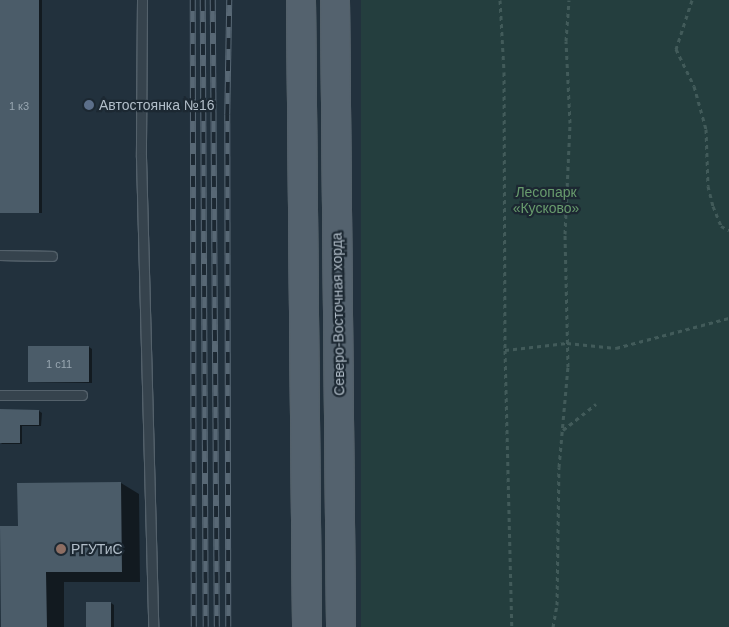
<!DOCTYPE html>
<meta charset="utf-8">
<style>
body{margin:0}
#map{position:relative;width:729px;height:627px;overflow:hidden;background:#22313d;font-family:Helvetica,sans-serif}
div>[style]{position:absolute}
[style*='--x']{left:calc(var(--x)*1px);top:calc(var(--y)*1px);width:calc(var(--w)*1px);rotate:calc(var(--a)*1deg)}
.green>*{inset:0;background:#243e3e;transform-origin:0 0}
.shadow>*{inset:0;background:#0007;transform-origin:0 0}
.building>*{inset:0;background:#4b5c69;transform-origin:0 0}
.path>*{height:3px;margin-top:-1.5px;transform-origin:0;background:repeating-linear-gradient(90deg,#425b5a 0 4px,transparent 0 8px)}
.roads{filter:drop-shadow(1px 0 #54616b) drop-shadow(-1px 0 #54616b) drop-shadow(0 1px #54616b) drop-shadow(0 -1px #54616b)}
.service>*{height:9px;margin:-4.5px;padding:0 4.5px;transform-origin:4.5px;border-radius:4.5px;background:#36434d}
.primary>*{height:28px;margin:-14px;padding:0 14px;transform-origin:14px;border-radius:14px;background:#54626e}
.rail>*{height:5.5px;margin-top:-2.75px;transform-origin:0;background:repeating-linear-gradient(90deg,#1c2832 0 11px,#586875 0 22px);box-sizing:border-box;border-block:1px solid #586875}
.dots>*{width:14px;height:14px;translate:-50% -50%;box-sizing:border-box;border:2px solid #1c2832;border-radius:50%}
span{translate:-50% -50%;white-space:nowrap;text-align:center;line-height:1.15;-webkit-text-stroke:4.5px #1c2832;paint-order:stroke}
.number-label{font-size:11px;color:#98a6b1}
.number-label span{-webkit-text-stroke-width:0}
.poi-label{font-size:14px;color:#b2bec9}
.left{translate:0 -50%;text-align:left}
.park-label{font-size:14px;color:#689b6d}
.street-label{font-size:14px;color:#b2bec9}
</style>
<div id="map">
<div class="green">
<div style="left:361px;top:0;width:368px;height:627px"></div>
</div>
<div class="shadow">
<div style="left:0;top:0;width:42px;height:213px"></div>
<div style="clip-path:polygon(89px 347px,92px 349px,92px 383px,30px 382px)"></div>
<div style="clip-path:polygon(0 410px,39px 411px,42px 413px,41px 426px,22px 426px,22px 444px,2px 444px,0 442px)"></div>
<div style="clip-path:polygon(121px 483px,139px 494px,140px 582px,64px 582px,64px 627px,3px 627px,19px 527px)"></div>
<div style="clip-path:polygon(111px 603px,114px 605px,114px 627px,88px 627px)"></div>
</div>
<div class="building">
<div style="left:0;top:0;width:39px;height:213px"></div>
<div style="left:89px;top:346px;width:36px;height:61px;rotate:90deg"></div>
<div style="clip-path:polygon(0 409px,39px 410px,39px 425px,20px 425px,20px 443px,0 443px)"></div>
<div style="clip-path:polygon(121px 482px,122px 572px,46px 572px,47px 627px,1px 627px,0 526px,18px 526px,17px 483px)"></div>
<div style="left:86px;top:602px;width:25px;height:25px"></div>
</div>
<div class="path">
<div style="--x:500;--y:0;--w:72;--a:86.8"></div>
<div style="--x:504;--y:72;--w:278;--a:89.8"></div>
<div style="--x:505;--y:350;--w:277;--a:88.6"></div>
<div style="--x:692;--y:0;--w:52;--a:108.1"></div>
<div style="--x:676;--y:49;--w:41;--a:64.1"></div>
<div style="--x:694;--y:86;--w:45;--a:74.4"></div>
<div style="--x:706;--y:129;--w:57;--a:88"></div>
<div style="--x:708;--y:186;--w:21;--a:76"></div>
<div style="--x:713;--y:206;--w:22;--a:68"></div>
<div style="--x:721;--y:226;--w:9;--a:27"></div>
<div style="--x:505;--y:350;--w:62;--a:-6.4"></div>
<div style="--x:567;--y:343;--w:49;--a:5.8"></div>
<div style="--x:616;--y:348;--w:117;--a:-14.9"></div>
<div style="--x:563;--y:430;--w:42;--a:-38.2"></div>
<div style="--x:553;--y:627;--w:22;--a:-80"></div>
<div style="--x:557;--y:605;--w:138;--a:-89.2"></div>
<div style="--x:559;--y:467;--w:100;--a:-84.9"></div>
<div style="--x:568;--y:367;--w:133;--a:-91.3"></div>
<div style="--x:565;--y:234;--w:111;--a:-87.4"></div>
<div style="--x:570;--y:123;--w:82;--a:-92.8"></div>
<div style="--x:566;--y:41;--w:41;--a:-85.8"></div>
</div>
<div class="roads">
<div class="service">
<div style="--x:142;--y:0;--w:157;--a:90.4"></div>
<div style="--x:141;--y:157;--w:470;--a:88.5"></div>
<div style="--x:0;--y:255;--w:52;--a:1.1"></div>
<div style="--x:0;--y:395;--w:82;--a:0"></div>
</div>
<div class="primary">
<div style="--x:301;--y:0;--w:627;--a:89.45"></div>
<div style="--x:335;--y:0;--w:627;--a:89.45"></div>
</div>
</div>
<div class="rail">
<div style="--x:193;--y:0;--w:627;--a:89.91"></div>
<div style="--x:203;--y:0;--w:627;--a:89.73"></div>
<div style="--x:213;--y:0;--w:627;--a:89.63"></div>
<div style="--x:228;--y:627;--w:512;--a:-90.11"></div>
<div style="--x:227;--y:115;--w:115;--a:-89"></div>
</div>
<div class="dots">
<div style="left:89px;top:105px;background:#5c6f8a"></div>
<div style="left:61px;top:549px;background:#8d6e63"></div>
</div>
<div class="number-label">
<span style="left:19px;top:106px">1 к3</span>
<span style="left:59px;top:364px">1 с11</span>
</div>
<div class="poi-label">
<span class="left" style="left:99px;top:105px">Автостоянка №16</span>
<span class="left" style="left:71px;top:549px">РГУТиС</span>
</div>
<div class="park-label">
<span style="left:546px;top:200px">Лесопарк<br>«Кусково»</span>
</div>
<div class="street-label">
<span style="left:338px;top:314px;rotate:-91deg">Северо-Восточная хорда</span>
</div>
</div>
